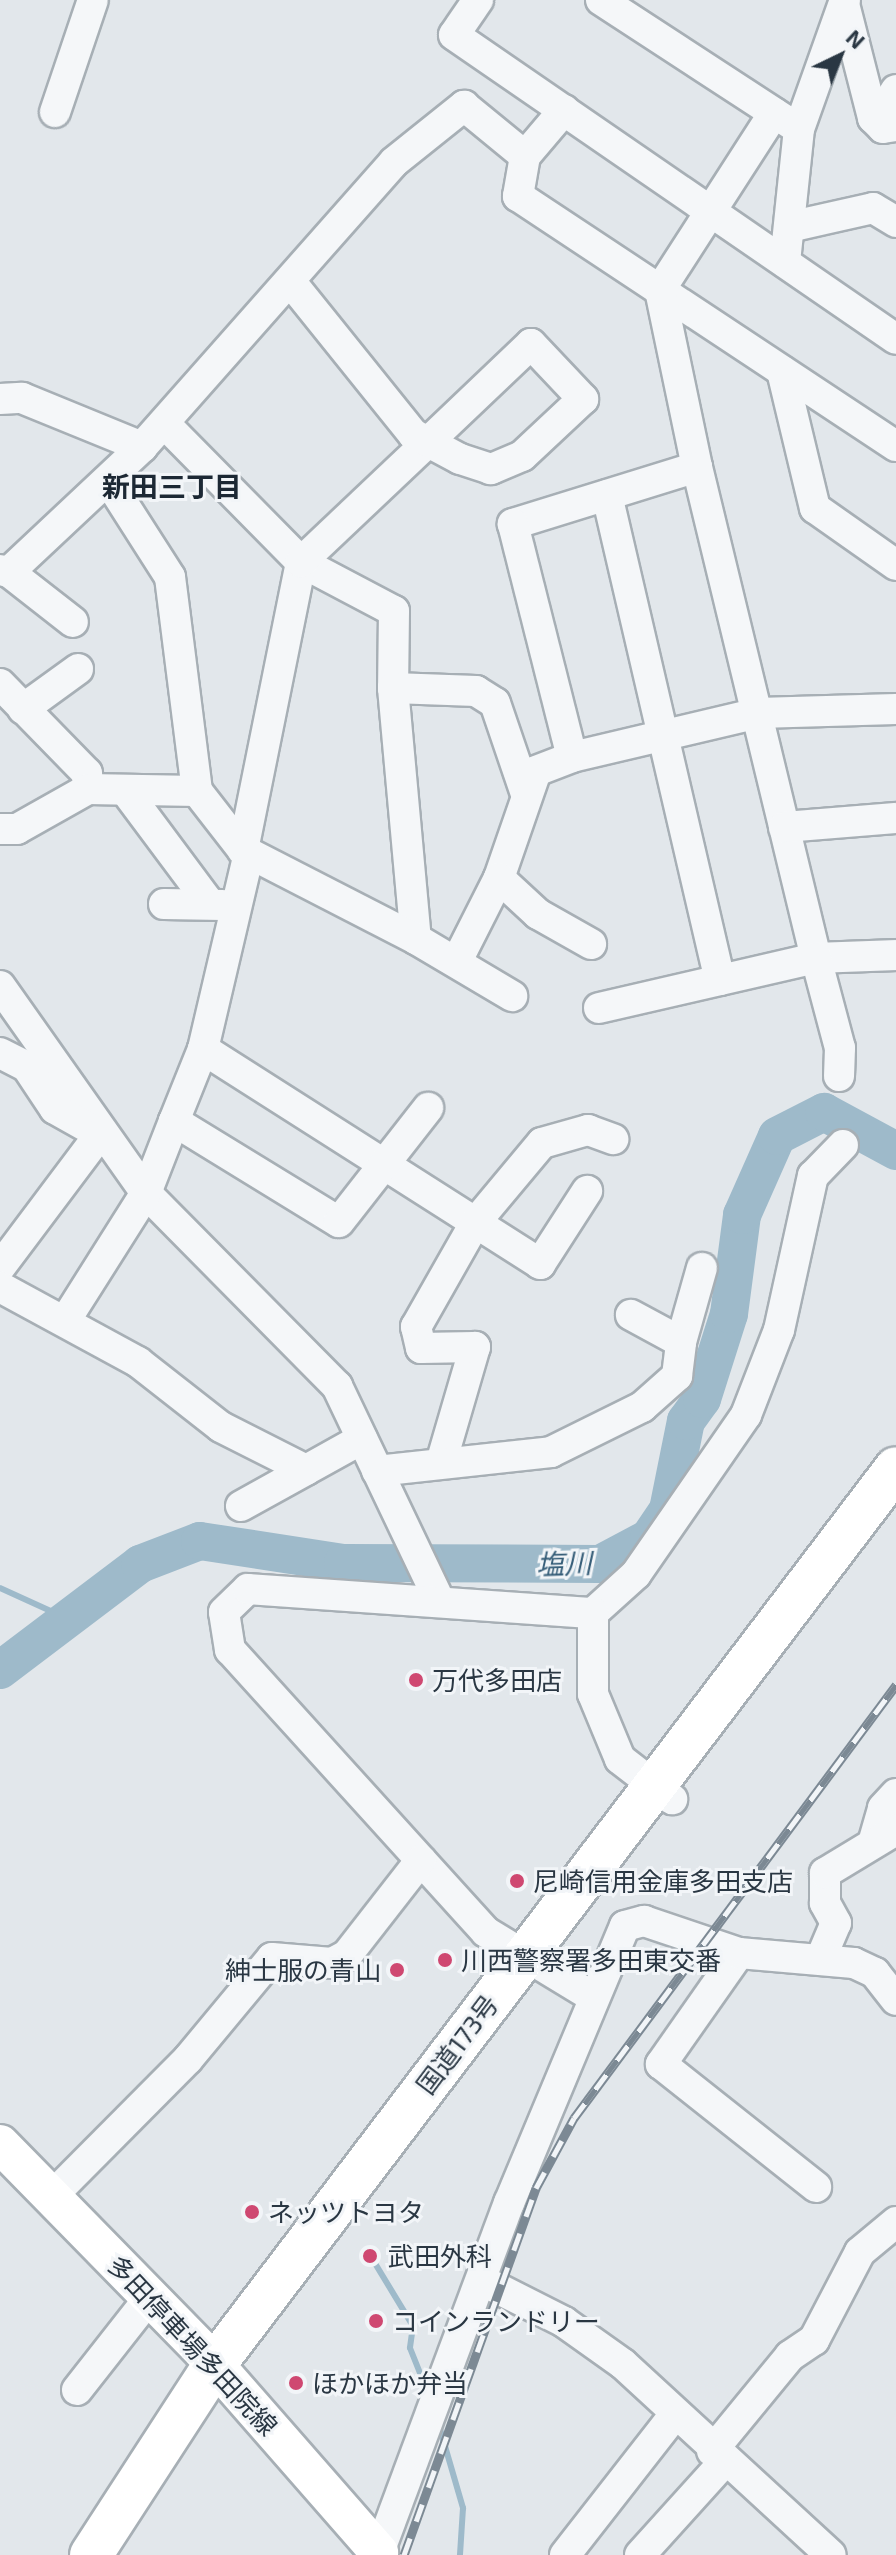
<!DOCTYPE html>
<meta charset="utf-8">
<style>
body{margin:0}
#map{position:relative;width:896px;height:2555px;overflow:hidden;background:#e2e7eb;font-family:"Exo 2","Noto Sans JP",sans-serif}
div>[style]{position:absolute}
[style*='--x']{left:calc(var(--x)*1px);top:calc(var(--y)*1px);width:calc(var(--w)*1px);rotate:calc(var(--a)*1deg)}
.stream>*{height:6px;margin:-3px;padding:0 3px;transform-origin:3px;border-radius:3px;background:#9ebaca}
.river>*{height:38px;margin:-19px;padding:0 19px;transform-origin:19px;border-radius:19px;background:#9ebaca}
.roads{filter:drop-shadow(2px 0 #a7afb5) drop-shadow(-2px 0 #a7afb5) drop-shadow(0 2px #a7afb5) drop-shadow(0 -2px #a7afb5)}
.minor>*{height:30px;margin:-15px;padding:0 15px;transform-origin:15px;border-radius:15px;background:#f5f7f9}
.major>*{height:38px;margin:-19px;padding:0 19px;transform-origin:19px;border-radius:19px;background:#fff}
.highway>*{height:42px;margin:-21px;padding:0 21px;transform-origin:21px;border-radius:21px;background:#fff}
.rail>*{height:9px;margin-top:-4.5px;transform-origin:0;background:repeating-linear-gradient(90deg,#f2f5f8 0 18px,#7c8994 0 36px);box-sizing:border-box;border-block:2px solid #7c8994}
.dots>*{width:22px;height:22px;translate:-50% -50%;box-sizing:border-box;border:4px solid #f2f5f8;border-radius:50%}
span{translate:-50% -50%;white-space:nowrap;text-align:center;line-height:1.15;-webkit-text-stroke:6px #f2f5f8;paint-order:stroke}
.poi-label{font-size:26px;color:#2a3743}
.left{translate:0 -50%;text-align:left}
.right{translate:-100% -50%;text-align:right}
.street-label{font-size:26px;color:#2a3743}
.neighbourhood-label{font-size:28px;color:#1c2834;font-weight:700}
.water-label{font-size:28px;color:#345c77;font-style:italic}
.north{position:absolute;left:800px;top:16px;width:80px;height:80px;-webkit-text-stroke:6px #f2f5f8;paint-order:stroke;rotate:43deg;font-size:22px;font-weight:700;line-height:32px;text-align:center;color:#2a3743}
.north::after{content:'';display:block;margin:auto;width:28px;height:36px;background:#2a3743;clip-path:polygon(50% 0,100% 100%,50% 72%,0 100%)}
</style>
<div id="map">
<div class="stream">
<div style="--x:0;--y:1588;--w:75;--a:24.5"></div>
<div style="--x:373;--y:2260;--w:77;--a:58.8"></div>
<div style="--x:413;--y:2326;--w:22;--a:98"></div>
<div style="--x:410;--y:2348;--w:48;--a:68.2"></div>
<div style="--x:438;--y:2422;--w:90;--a:73.8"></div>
<div style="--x:463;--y:2508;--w:47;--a:93.7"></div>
</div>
<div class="river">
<div style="--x:0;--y:1670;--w:176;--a:-37.1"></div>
<div style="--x:140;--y:1564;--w:64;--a:-21"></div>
<div style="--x:200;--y:1541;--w:145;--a:8.7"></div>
<div style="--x:343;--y:1563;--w:257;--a:0.2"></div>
<div style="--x:600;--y:1564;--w:55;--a:-28"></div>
<div style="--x:649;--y:1538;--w:34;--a:-56"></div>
<div style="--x:668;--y:1510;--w:91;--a:-78.6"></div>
<div style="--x:686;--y:1421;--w:27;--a:-54"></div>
<div style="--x:702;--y:1399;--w:89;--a:-72.4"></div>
<div style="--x:729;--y:1314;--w:100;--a:-82.5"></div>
<div style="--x:742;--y:1215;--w:86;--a:-66.1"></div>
<div style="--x:777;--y:1136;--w:53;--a:-27.1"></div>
<div style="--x:824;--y:1112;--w:82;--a:28.4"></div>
</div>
<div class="roads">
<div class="minor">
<div style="--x:478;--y:0;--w:42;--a:124.4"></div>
<div style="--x:454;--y:35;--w:536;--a:34.52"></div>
<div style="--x:601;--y:0;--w:227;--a:33.1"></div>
<div style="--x:844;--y:4;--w:118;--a:75.7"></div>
<div style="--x:873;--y:118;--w:14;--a:45"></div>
<div style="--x:883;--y:128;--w:13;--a:-9"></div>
<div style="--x:896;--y:90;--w:13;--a:122"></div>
<div style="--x:889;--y:101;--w:19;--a:69"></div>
<div style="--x:564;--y:110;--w:60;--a:130.3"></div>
<div style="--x:525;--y:156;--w:41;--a:99.9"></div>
<div style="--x:518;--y:196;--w:453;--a:33.5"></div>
<div style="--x:55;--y:112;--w:118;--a:-71.3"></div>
<div style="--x:774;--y:113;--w:211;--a:122.8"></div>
<div style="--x:660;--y:290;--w:181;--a:78.2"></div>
<div style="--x:697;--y:467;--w:193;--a:162.8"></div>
<div style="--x:513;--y:524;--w:240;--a:75.8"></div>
<div style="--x:572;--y:757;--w:191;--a:-13.3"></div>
<div style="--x:758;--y:713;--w:138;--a:-1.7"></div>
<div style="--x:789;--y:227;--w:86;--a:-12.7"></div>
<div style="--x:873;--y:208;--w:27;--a:31"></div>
<div style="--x:785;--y:262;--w:134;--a:-84"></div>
<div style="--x:799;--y:129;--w:137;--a:-70.4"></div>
<div style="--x:782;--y:371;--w:141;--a:76.5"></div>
<div style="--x:815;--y:508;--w:99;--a:35.1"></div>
<div style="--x:0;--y:399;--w:22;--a:-3"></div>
<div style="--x:22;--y:398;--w:130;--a:22.2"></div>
<div style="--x:142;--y:447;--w:380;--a:-48.5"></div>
<div style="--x:394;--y:162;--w:90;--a:-38.7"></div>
<div style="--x:464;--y:106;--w:79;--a:39.3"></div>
<div style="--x:164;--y:423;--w:195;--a:45.4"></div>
<div style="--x:301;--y:562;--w:105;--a:27.8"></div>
<div style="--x:394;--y:611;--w:77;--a:90.7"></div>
<div style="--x:393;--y:688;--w:252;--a:84.8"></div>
<div style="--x:416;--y:939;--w:195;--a:-152.8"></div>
<div style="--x:243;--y:850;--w:294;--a:-78.6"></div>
<div style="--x:301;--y:562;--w:175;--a:-43.4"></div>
<div style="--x:428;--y:442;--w:142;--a:-43.6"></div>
<div style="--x:531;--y:344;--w:76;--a:46.6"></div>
<div style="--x:583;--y:399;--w:83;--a:136.9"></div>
<div style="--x:522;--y:456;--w:34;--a:157"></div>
<div style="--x:491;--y:469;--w:33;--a:-162"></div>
<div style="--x:460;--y:459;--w:36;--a:-152"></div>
<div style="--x:428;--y:442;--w:17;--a:-152"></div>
<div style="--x:413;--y:434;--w:196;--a:-128.8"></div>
<div style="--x:697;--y:467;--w:505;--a:76.38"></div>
<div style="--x:816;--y:958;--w:80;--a:-2.1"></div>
<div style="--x:108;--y:480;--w:115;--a:57.4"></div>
<div style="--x:170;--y:577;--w:216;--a:82.8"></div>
<div style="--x:197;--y:791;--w:75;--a:52.1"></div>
<div style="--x:607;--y:495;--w:498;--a:76.9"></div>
<div style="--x:0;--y:570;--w:9;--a:13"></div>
<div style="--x:9;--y:572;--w:183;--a:-43.2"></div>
<div style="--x:9;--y:572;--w:81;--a:38"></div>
<div style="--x:0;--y:684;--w:124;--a:45.7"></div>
<div style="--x:87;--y:773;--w:16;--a:86"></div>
<div style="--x:393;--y:688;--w:83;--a:2.1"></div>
<div style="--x:476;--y:691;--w:22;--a:32"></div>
<div style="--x:495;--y:703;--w:96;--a:71.2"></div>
<div style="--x:23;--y:709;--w:68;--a:-36"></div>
<div style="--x:125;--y:790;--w:137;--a:53.3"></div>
<div style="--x:784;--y:827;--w:112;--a:-4.6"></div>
<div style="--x:0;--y:829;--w:17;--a:0"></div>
<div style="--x:17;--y:829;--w:81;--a:-29.4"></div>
<div style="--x:88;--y:789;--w:109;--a:1.1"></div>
<div style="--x:249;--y:853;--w:201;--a:103.2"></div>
<div style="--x:203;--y:1049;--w:400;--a:32.5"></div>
<div style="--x:540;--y:1264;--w:87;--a:-57.2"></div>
<div style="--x:499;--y:878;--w:113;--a:-70.9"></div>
<div style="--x:536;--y:771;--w:39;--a:-21"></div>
<div style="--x:164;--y:904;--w:58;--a:1"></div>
<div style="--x:416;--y:939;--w:112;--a:30.7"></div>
<div style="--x:457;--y:961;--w:93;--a:-63.2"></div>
<div style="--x:499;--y:878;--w:53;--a:42.7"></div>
<div style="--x:538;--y:914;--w:61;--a:29.5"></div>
<div style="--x:0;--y:986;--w:253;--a:54.8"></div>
<div style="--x:146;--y:1193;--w:272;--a:45.3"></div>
<div style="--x:337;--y:1386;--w:239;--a:64.5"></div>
<div style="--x:599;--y:1008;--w:223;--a:-13"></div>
<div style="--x:816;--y:958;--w:93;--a:75.1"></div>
<div style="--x:840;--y:1048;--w:28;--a:92"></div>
<div style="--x:203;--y:1049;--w:78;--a:111.9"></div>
<div style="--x:174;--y:1121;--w:193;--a:31.5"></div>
<div style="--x:339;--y:1222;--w:145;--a:-52"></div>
<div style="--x:0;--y:1053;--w:30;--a:27"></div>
<div style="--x:27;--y:1067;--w:50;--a:56.3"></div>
<div style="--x:55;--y:1109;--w:51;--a:29.1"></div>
<div style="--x:100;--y:1134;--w:166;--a:126.9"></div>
<div style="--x:0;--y:1287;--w:157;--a:28.5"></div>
<div style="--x:138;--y:1362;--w:105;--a:38.1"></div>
<div style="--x:221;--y:1427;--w:95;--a:26.8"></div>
<div style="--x:306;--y:1470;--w:64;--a:-29"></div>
<div style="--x:65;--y:1321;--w:151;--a:-57.7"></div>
<div style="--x:146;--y:1193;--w:77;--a:-68.7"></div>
<div style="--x:681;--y:1342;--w:77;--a:-74.2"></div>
<div style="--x:441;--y:1463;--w:121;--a:-73.7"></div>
<div style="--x:475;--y:1347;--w:54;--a:178.9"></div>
<div style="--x:421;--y:1348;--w:22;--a:-103"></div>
<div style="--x:416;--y:1327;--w:120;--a:-60.4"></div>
<div style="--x:475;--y:1223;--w:104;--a:-50.1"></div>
<div style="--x:542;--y:1143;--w:48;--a:-15.8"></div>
<div style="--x:588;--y:1130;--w:27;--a:20"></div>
<div style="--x:377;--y:1471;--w:175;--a:-6.2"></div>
<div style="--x:551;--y:1452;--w:102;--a:-26.3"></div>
<div style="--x:642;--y:1407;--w:47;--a:-41.5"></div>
<div style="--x:677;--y:1376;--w:34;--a:-83"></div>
<div style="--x:681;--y:1342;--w:57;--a:-151.6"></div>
<div style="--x:241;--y:1506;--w:74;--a:-29"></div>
<div style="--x:593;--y:1613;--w:58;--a:-42.2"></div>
<div style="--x:636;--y:1574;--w:193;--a:-55.3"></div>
<div style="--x:746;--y:1415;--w:91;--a:-68.8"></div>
<div style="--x:779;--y:1330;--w:158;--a:-77.6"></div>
<div style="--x:813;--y:1176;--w:43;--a:-45.9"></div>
<div style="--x:874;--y:1840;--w:33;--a:-74"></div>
<div style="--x:883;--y:1808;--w:19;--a:-47"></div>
<div style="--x:739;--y:1953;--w:136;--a:125.1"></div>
<div style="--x:661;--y:2064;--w:198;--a:38.4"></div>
<div style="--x:821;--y:1958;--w:38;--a:-67"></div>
<div style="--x:836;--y:1923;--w:23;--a:-119"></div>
<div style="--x:825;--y:1903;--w:30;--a:-90"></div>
<div style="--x:825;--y:1873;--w:83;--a:-31.2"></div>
<div style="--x:593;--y:1997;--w:125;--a:-148.7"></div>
<div style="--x:486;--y:1932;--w:381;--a:-132.2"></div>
<div style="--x:230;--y:1650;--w:38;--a:-99"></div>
<div style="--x:224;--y:1612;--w:33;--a:-44"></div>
<div style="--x:248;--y:1589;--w:346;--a:4"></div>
<div style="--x:593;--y:1613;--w:81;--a:90"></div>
<div style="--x:593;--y:1694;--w:70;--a:67.4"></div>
<div style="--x:620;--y:1759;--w:66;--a:37.6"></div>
<div style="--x:51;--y:2197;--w:194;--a:-45.2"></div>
<div style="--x:188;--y:2059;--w:131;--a:-50.3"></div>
<div style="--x:272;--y:1958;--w:60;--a:4.8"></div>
<div style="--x:332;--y:1963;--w:17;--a:-28"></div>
<div style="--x:347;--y:1955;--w:120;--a:-52.1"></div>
<div style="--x:481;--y:2280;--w:93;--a:26.8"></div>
<div style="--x:564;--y:2322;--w:72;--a:35.4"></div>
<div style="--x:623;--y:2364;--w:282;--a:42.6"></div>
<div style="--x:77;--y:2390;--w:118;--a:-51.9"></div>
<div style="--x:712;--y:2451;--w:123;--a:-50.6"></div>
<div style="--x:790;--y:2356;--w:29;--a:-34"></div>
<div style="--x:814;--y:2340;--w:99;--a:-62.4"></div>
<div style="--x:860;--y:2252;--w:47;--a:-39.8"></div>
<div style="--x:378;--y:2555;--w:376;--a:-69.6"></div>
<div style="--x:509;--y:2203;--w:300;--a:-67.3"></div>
<div style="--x:625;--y:1926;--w:20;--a:-15"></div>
<div style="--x:644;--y:1921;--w:100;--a:18.6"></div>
<div style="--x:739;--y:1953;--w:115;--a:5"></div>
<div style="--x:854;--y:1963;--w:23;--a:25"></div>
<div style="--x:875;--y:1973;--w:34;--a:52"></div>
<div style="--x:565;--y:2555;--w:175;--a:-52"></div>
<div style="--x:640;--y:2555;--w:125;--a:-47.9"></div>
</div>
<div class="major">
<div style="--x:0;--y:2144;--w:289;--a:45.6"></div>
<div style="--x:202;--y:2350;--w:269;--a:48.8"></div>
</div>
<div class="highway">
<div style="--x:91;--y:2555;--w:228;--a:-57"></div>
<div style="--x:215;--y:2364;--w:1125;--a:-52.76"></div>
</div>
</div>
<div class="rail">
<div style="--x:404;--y:2555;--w:390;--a:-70.2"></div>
<div style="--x:536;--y:2188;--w:80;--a:-61.5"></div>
<div style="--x:574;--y:2118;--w:540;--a:-53.36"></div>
</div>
<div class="dots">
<div style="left:416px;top:1680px;background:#cf4871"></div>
<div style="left:517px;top:1881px;background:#cf4871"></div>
<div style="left:445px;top:1960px;background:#cf4871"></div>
<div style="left:397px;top:1970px;background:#cf4871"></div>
<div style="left:252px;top:2212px;background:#cf4871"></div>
<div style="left:370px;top:2256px;background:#cf4871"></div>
<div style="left:376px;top:2321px;background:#cf4871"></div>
<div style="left:296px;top:2383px;background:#cf4871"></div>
</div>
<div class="poi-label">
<span class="left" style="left:432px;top:1680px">万代多田店</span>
<span class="left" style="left:533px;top:1881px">尼崎信用金庫多田支店</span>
<span class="left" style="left:461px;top:1960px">川西警察署多田東交番</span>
<span class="right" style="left:381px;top:1970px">紳士服の青山</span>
<span class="left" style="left:268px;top:2212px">ネッツトヨタ</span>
<span class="left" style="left:388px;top:2256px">武田外科</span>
<span class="left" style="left:392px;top:2321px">コインランドリー</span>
<span class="left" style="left:312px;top:2383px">ほかほか弁当</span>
</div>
<div class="street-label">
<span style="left:457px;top:2044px;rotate:-53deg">国道173号</span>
<span style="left:193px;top:2345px;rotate:47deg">多田停車場多田院線</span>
</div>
<div class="neighbourhood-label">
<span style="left:172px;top:486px">新田三丁目</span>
</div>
<div class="water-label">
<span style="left:564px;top:1563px;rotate:-2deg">塩川</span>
</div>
<div class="north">N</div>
</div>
